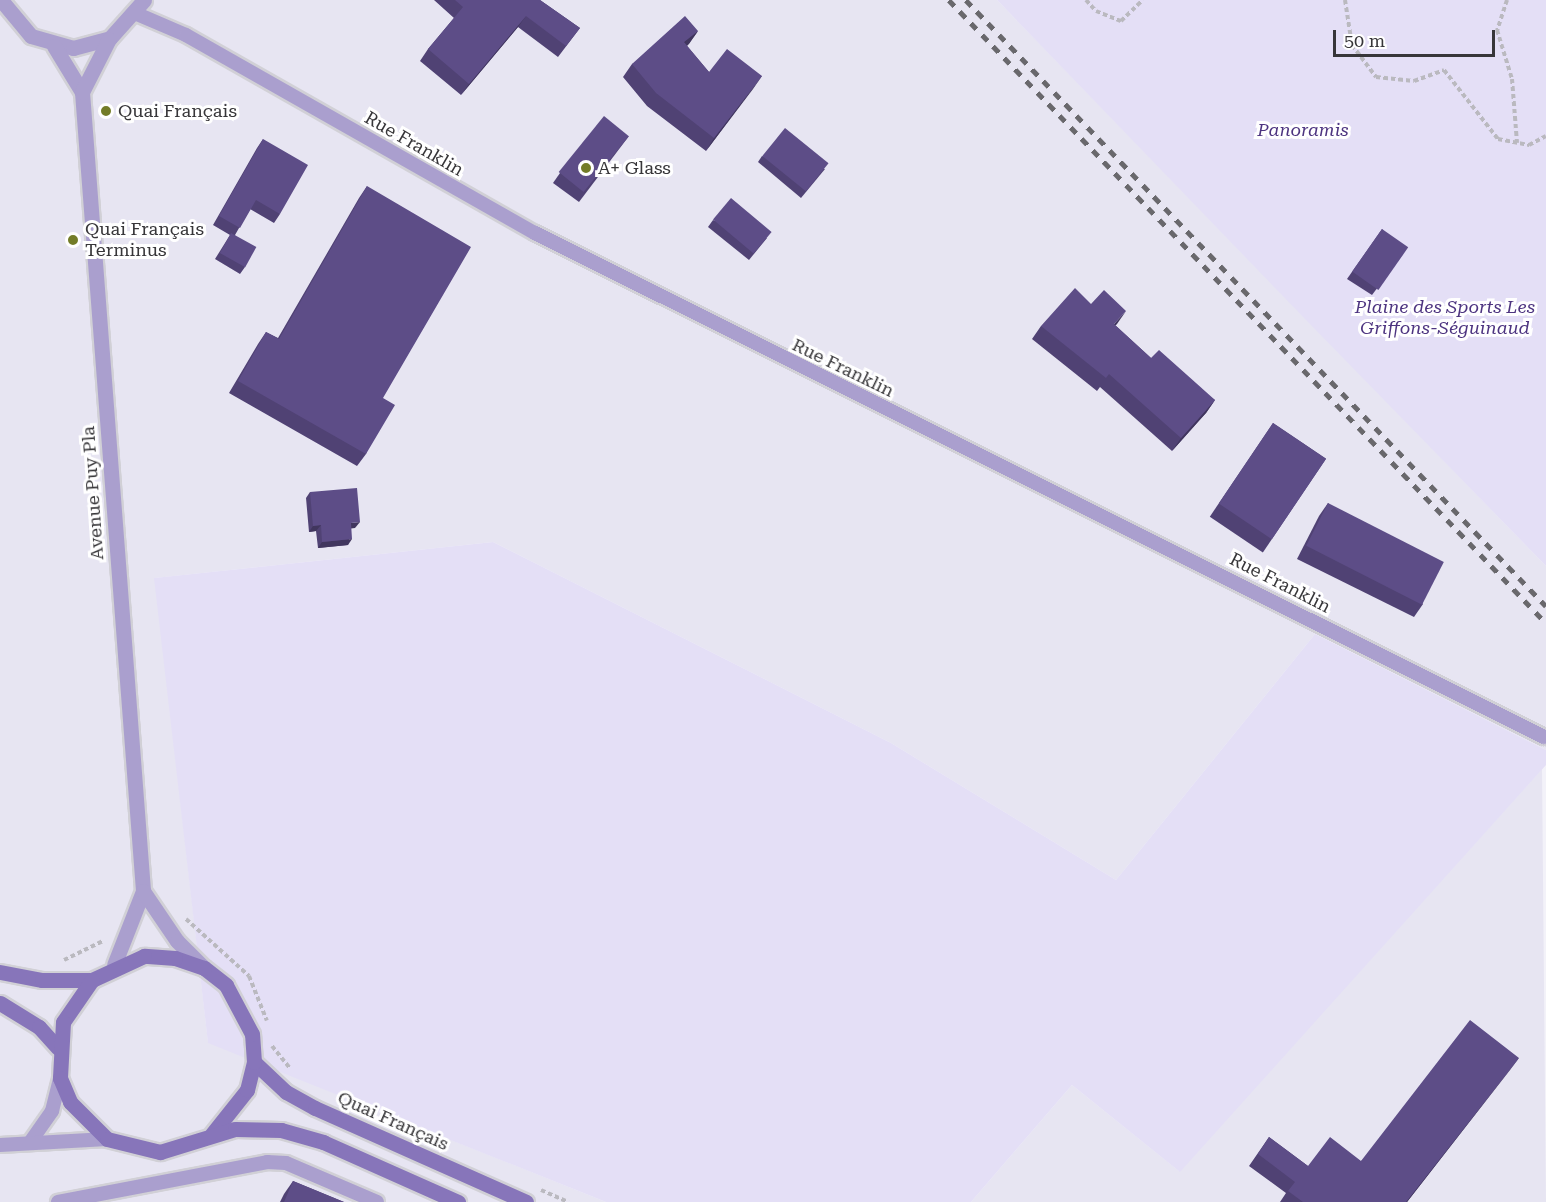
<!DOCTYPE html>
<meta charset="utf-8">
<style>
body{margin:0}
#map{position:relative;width:1546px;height:1202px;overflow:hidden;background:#f3f2f9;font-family:"Roboto Serif",serif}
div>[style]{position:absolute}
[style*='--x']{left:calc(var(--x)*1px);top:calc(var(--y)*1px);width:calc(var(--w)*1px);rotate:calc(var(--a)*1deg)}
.built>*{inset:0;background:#e7e5f2}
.green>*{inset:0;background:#e4dff6}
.path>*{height:4px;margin-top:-2px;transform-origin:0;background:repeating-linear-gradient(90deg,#bab9bf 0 4.5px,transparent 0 7.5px)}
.roads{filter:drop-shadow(2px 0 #d1d0d6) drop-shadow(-2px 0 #d1d0d6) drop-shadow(0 2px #d1d0d6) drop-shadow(0 -2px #d1d0d6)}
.service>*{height:14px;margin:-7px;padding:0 7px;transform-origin:7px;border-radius:7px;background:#aa9fce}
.minor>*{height:15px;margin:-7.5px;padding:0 7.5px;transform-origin:7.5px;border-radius:7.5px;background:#aa9fce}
.secondary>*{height:15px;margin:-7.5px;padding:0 7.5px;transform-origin:7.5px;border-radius:7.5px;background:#8775ba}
.rail>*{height:4.5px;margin-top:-2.25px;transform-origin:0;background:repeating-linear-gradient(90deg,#69686c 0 8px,transparent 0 16px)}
.wall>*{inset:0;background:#504274;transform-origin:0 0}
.shaded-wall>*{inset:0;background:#41365e}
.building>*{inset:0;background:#5d4d87;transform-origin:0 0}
.dots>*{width:16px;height:16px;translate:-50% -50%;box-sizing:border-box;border:3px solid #fff;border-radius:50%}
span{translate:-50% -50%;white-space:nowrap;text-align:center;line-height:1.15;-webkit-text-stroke:6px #fff;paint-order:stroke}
.poi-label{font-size:18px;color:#373639}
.left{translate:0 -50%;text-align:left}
.park-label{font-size:18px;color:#4d3480;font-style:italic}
.street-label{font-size:18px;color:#373639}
.scale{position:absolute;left:1333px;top:30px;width:162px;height:27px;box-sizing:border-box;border:3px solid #373639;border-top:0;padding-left:8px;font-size:18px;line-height:21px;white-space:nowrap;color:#373639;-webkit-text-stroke:4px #fff;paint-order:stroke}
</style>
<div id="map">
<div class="built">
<div style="clip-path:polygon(0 0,997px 0,1546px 566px,1546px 750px,1315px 634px,1116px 880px,891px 743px,493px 542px,155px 578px,208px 1042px,606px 1202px,0 1202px)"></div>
<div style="clip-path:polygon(1542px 769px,1546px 1202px,971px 1202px,1072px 1085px,1179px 1171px)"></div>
</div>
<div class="green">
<div style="clip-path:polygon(997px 0,1546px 0,1546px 566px,1308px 322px)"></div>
<div style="clip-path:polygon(493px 542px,891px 743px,1116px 880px,1315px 634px,1546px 750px,1546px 765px,1180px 1172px,1072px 1085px,971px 1202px,606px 1202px,208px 1043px,154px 578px)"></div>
</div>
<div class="path">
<div style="--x:1086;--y:0;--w:15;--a:48"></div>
<div style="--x:1096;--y:11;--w:27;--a:22"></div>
<div style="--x:1121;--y:21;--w:30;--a:-44"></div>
<div style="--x:1345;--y:0;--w:46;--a:81.2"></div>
<div style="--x:1352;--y:45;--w:40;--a:53"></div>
<div style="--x:1376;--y:77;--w:38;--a:6"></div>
<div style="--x:1414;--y:81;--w:32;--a:-20"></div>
<div style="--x:1444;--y:70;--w:88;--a:52"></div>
<div style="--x:1498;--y:139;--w:32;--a:11"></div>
<div style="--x:1529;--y:145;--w:19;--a:-28"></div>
<div style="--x:1507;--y:0;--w:32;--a:108"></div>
<div style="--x:1497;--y:30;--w:51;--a:73"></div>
<div style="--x:1512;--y:79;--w:64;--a:85.5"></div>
<div style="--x:186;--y:919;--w:85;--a:42.1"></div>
<div style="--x:249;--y:976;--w:48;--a:68.2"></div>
<div style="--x:64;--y:960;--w:43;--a:-26"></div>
<div style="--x:272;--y:1046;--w:28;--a:51"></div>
<div style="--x:541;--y:1190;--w:30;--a:24"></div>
</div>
<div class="roads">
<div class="service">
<div style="--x:137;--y:14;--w:53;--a:23.2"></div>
<div style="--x:186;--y:35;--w:401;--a:29.6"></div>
<div style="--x:535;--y:233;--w:1128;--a:26.54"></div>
<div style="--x:31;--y:1141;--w:37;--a:-55"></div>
<div style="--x:52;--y:1111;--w:34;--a:-76"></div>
<div style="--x:0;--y:1145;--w:107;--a:-3.2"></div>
<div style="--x:58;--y:1202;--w:213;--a:-10.8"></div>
<div style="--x:267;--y:1162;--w:19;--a:3"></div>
<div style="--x:286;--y:1163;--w:99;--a:23.2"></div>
</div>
<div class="minor">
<div style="--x:1;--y:0;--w:47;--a:50.2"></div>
<div style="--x:31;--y:36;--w:44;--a:15.9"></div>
<div style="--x:73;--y:48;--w:38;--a:-15"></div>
<div style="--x:110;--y:38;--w:51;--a:-48.2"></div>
<div style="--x:54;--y:46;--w:54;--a:58.7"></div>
<div style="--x:82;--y:92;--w:801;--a:85.63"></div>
<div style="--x:143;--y:891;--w:79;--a:111.4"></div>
<div style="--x:82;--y:92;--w:59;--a:-63"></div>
<div style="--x:143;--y:891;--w:60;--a:55.8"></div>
<div style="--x:177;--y:941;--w:38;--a:45"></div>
</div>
<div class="secondary">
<div style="--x:0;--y:972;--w:43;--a:10.8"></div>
<div style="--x:42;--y:980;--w:50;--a:0"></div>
<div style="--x:0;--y:1003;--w:46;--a:31.6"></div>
<div style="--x:39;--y:1027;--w:28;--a:48"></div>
<div style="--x:254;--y:1062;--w:44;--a:43.2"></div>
<div style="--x:286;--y:1092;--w:33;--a:29"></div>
<div style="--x:315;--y:1108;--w:231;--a:24"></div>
<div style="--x:212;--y:1134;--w:56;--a:-51.5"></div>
<div style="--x:247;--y:1090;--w:29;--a:-76"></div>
<div style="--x:254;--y:1062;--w:28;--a:-94"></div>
<div style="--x:252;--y:1034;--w:55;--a:-118"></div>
<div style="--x:226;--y:985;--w:28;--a:-142"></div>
<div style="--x:204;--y:968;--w:31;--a:-161"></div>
<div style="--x:175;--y:958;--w:31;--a:-176"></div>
<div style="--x:144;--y:956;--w:57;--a:155.2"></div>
<div style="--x:92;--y:980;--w:51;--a:124.6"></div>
<div style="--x:63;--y:1022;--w:56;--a:93.1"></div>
<div style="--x:60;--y:1078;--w:26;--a:67"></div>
<div style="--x:70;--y:1102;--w:52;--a:45"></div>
<div style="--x:107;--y:1139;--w:55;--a:13.8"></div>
<div style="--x:160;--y:1152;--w:78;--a:-17"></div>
<div style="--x:235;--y:1129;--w:46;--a:1.2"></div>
<div style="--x:281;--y:1130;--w:44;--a:15.9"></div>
<div style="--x:323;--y:1142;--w:148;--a:24"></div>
</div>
</div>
<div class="rail">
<div style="--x:949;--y:0;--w:863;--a:46.22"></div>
<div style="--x:966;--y:0;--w:839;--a:46.26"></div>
</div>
<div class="wall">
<div style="clip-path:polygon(434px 0,540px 0,580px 28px,558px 57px,518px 27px,461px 95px,420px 61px,428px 49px,454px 18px)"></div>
<div style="clip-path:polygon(698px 31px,687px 46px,709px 72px,762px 76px,706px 151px,647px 106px,623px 77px,632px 64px)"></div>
<div style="clip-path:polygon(629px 136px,579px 202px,553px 183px,560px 173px)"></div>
<div style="clip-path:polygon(263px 139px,280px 214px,274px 223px,250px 209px,235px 235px,245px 267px,240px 274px,215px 259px,230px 235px,213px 225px,257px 148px)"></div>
<div style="clip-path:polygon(762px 156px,825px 169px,801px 198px,758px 162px)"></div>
<div style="clip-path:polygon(367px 186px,383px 398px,366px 454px,357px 466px,229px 393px,258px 344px,266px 332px,278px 338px,359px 198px)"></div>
<div style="clip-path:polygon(713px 220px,767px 238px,749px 260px,708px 227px)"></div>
<div style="clip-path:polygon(1382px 229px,1403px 254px,1372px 295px,1347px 279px)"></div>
<div style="clip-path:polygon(1041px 326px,1116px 326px,1151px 358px,1215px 400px,1206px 413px,1172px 451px,1100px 387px,1097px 391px,1032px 339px)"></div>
<div style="left:1273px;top:423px;width:64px;height:113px;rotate:34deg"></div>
<div style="clip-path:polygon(310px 492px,355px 528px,351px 528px,348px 545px,318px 548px,316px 531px,309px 532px,306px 498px)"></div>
<div style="clip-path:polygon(1328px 503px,1423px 604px,1414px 617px,1297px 559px,1319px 516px)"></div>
<div style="clip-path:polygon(1519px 1058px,1407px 1202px,1280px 1202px,1286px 1193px,1249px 1166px,1269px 1137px,1308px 1166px,1361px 1161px)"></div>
<div style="clip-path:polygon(293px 1181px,344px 1202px,280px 1202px,284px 1194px)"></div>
</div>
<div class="shaded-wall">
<div style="clip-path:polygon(526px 16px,518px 27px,461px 95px,469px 84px)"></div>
<div style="clip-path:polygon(698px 31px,689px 44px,675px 55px,684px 42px)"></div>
<div style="clip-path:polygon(762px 76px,753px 89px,706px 151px,714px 138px)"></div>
<div style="clip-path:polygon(1126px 311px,1117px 324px,1105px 337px,1114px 324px)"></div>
<div style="clip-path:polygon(1215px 400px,1206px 413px,1172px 451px,1181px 438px)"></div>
<div style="clip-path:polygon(360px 522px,355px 528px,347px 529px,351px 523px)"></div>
<div style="clip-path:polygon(321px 525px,316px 531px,309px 532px,313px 526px)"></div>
<div style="clip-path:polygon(352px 539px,348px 545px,318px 548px,322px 542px)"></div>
<div style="clip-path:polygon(1519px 1058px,1510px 1070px,1407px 1202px,1406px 1202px)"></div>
</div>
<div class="building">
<div style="clip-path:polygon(455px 0,540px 0,580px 28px,566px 46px,526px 16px,469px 84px,428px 49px,463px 7px)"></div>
<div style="clip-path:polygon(685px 16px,698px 31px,684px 42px,709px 72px,727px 49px,762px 76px,714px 138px,656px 93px,632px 64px)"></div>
<div style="left:604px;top:116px;width:32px;height:72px;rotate:39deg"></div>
<div style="left:785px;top:128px;width:56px;height:36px;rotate:39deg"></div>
<div style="clip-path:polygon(263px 139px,308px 165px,280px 214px,256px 200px,240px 228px,219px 216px)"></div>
<div style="clip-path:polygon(367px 186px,471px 247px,383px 398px,395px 405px,366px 454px,238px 381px,266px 332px,279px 339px)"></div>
<div style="left:731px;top:198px;width:53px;height:28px;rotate:40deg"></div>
<div style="left:1382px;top:229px;width:32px;height:52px;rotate:35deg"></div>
<div style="left:231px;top:233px;width:29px;height:23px;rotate:29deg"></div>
<div style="clip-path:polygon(1075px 288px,1091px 304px,1104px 290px,1126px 311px,1114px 324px,1151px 358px,1159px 350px,1215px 400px,1181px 438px,1109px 374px,1106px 378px,1041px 326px)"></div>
<div style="left:1273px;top:423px;width:64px;height:97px;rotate:34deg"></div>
<div style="clip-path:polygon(357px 488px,360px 522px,351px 523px,352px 539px,322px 542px,321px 525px,313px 526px,310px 492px)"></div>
<div style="left:1328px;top:503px;width:130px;height:48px;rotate:27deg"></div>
<div style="clip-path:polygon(1470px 1020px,1519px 1058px,1406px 1202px,1303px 1202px,1288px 1191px,1295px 1182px,1258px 1154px,1269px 1137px,1308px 1166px,1330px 1137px,1361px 1161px)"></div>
<div style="clip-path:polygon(293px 1181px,344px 1202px,284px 1202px)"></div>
</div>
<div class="dots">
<div style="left:106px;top:111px;background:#737c28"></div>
<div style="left:586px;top:168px;background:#737c28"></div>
<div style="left:73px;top:240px;background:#737c28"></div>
</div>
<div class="poi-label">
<span class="left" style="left:118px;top:111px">Quai Français</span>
<span class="left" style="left:598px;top:168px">A+ Glass</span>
<span class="left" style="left:85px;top:240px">Quai Français<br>Terminus</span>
</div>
<div class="park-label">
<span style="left:1303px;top:130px">Panoramis</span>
<span style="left:1445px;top:318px">Plaine des Sports Les<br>Griffons-Séguinaud</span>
</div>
<div class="street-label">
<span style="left:414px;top:144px;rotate:30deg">Rue Franklin</span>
<span style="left:843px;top:368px;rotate:26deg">Rue Franklin</span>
<span style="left:93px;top:493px;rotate:-94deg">Avenue Puy Pla</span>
<span style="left:1280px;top:583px;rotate:27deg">Rue Franklin</span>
<span style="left:393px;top:1121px;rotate:24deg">Quai Français</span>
</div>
<div class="scale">50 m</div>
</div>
